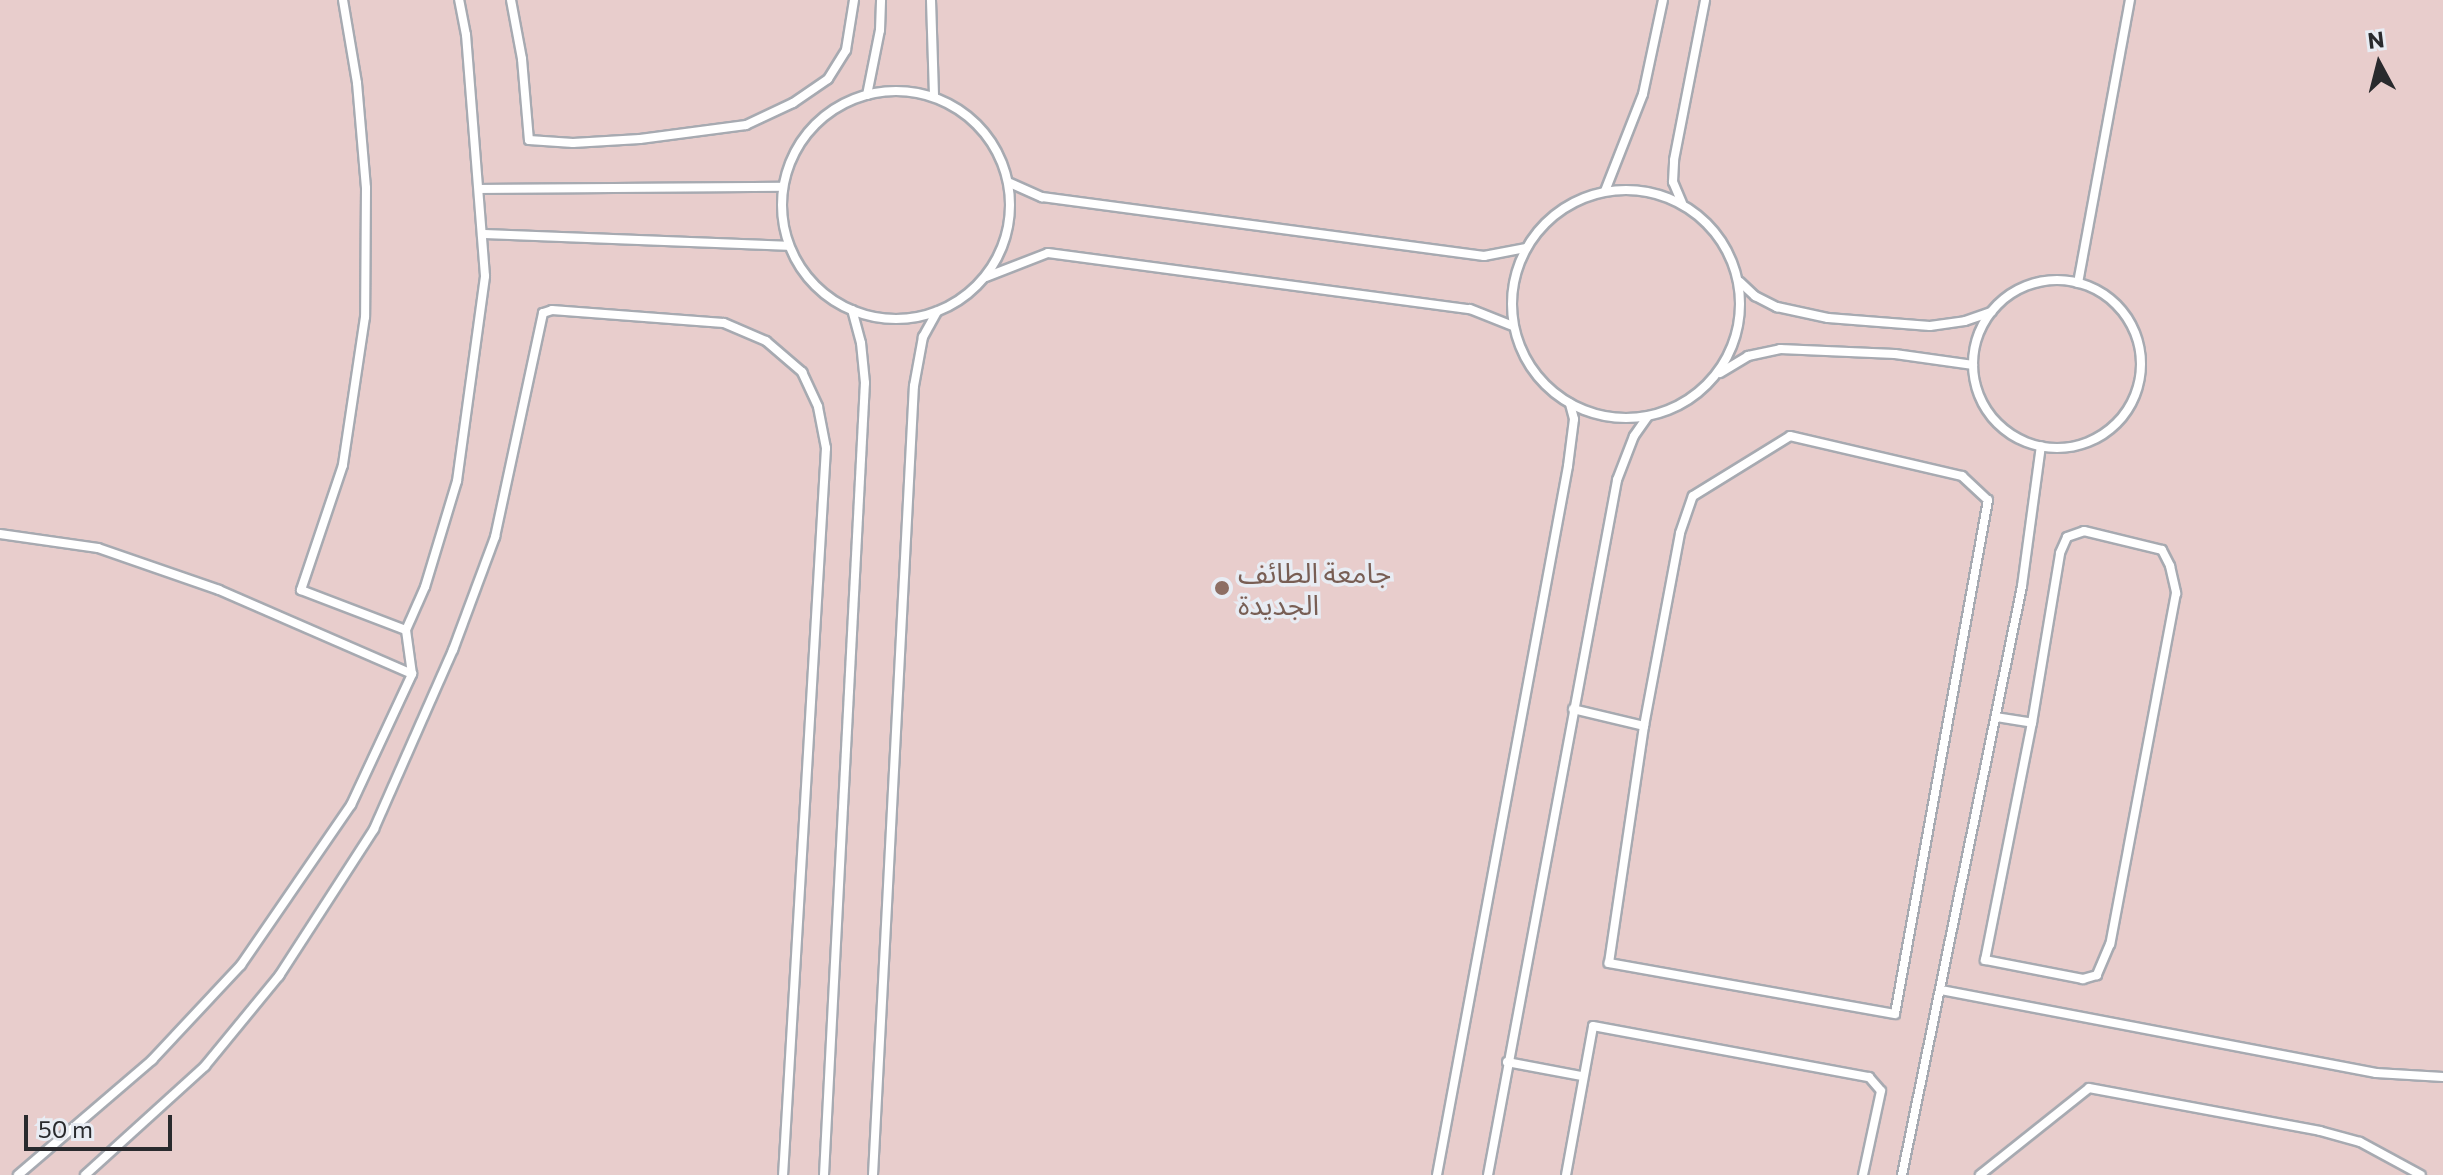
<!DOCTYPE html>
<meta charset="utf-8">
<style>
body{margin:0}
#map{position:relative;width:2443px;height:1175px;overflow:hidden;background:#dbdee5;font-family:Commissioner,"Noto Sans Arabic",sans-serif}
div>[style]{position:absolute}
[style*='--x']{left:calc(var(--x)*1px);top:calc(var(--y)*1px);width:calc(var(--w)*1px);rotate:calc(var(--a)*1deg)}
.education>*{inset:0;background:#e8cdcc;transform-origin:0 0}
.roads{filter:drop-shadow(2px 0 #a7aab1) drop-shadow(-2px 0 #a7aab1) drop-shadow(0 2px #a7aab1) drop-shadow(0 -2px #a7aab1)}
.lane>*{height:8px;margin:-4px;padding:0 4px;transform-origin:4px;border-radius:4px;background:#fff}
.lane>.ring{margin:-4px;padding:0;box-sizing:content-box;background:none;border:8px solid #fff;border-radius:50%}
.dots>*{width:22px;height:22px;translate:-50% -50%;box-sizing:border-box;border:4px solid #e8ecf3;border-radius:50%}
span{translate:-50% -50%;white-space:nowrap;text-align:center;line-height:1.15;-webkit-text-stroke:7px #e8ecf3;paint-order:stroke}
.education-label{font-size:28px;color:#785e54}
.left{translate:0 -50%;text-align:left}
.north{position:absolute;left:2339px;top:24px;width:80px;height:80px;-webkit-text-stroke:6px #e8ecf3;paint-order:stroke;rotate:353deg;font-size:22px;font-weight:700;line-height:32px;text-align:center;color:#292a2d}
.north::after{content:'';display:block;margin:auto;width:28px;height:36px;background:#292a2d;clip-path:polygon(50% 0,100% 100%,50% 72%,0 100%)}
.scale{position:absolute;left:24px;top:1115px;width:148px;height:36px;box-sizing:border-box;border:4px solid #292a2d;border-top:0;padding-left:10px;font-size:24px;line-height:28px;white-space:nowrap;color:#292a2d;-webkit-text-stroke:6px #e8ecf3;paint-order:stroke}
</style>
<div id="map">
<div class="education">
<div style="left:0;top:0;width:2443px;height:1175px"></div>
</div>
<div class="roads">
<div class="lane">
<div style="--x:343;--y:0;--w:84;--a:80.4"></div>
<div style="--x:357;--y:83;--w:105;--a:85.1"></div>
<div style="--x:366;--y:188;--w:129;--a:90.4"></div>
<div style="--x:365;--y:317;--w:150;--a:98.5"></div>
<div style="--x:343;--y:465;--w:132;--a:108.6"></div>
<div style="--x:301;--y:590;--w:112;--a:20.9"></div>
<div style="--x:511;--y:0;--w:60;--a:79.4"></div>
<div style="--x:522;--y:59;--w:81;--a:85.1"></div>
<div style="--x:529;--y:140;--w:44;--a:3.9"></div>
<div style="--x:573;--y:143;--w:67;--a:-3.4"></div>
<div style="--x:640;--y:139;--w:107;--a:-7.5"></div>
<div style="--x:746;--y:125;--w:52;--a:-25.1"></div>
<div style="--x:793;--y:103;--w:42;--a:-34.4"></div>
<div style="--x:828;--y:79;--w:34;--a:-58"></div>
<div style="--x:846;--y:50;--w:51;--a:-80.9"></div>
<div style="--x:931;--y:0;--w:97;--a:88.2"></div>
<div class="ring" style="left:782px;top:91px;width:220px;height:220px"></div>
<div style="--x:867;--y:95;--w:66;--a:-78.7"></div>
<div style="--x:880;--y:30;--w:30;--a:-88"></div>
<div style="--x:1010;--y:183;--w:35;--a:24"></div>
<div style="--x:1042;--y:197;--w:446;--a:7.6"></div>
<div style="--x:1484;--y:256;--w:43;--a:-10.8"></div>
<div style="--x:479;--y:189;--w:304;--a:-0.4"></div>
<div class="ring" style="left:1512px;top:190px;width:220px;height:220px"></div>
<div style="--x:1605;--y:191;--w:104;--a:-68.6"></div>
<div style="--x:1643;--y:94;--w:96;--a:-78"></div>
<div style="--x:1682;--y:203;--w:23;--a:-113"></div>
<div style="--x:1673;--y:182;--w:22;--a:-87"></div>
<div style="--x:1674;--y:160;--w:163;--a:-79"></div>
<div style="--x:482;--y:234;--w:307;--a:2.2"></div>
<div style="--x:986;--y:277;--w:66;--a:-21.2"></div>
<div style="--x:1048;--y:253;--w:426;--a:7.6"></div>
<div style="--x:1470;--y:309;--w:46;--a:21.6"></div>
<div class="ring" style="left:1973px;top:280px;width:160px;height:160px"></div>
<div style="--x:1740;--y:282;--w:21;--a:43"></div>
<div style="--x:1755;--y:296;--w:25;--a:27"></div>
<div style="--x:1777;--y:307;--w:52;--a:12.2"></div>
<div style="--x:1828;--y:318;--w:102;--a:4.5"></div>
<div style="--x:1930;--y:326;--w:35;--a:-8"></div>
<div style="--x:1965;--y:321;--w:28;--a:-19"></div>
<div style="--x:2078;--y:283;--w:288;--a:-79.6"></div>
<div style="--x:1720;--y:373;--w:33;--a:-31"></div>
<div style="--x:1748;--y:356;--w:33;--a:-12"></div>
<div style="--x:1780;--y:349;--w:115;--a:2.5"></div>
<div style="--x:1895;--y:354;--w:79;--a:8"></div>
<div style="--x:2084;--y:531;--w:80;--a:13.7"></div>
<div style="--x:2162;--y:550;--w:18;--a:63"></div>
<div style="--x:2170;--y:566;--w:28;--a:77"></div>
<div style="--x:2176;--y:593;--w:357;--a:100.6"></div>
<div style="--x:2110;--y:944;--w:34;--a:113"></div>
<div style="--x:2097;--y:975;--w:15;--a:164"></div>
<div style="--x:2083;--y:979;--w:100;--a:-169"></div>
<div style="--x:1985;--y:960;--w:242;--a:-78.8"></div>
<div style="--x:2032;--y:723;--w:172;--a:-80.6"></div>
<div style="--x:2060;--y:553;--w:17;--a:-66"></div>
<div style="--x:2067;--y:537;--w:18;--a:-19"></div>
<div style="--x:0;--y:534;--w:99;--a:8.1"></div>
<div style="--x:98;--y:548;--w:128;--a:19.1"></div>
<div style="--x:219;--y:590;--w:210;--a:23.5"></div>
<div style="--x:1573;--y:709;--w:73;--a:13.5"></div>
<div style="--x:1644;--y:726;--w:196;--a:-79.4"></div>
<div style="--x:1680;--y:533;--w:39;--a:-71"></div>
<div style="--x:1693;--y:496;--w:114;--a:-31.7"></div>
<div style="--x:1790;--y:436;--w:177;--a:13.1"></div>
<div style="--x:1962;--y:476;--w:35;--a:43"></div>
<div style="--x:1988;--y:500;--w:522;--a:100.26"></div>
<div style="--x:1895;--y:1014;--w:291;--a:-169.9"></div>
<div style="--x:1609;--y:963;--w:240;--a:-81.6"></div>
<div style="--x:1996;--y:717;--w:36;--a:9"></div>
<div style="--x:1941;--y:990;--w:443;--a:10.8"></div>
<div style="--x:2376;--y:1073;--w:67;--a:3.4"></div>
<div style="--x:1507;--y:1062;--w:75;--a:10.7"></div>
<div style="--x:18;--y:1175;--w:177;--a:-40.6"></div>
<div style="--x:152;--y:1060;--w:130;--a:-46.9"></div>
<div style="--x:241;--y:965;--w:194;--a:-55.5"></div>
<div style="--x:351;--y:805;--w:145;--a:-65"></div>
<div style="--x:412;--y:674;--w:44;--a:-97.8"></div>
<div style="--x:406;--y:630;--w:47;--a:-66.2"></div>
<div style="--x:425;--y:587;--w:111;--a:-73.2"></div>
<div style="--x:457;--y:481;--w:207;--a:-82.2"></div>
<div style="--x:485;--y:276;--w:242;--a:-94.5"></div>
<div style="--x:466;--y:35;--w:36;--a:-101"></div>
<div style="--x:85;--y:1175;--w:162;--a:-42.2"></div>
<div style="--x:205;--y:1066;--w:117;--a:-50.6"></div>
<div style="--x:279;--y:976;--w:175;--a:-57.1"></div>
<div style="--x:374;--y:829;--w:196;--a:-66.2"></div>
<div style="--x:453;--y:650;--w:121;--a:-69.6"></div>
<div style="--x:495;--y:537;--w:229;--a:-77.9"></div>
<div style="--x:543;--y:313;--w:9;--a:-18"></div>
<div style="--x:552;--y:310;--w:172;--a:4.3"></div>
<div style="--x:724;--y:323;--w:46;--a:23.2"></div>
<div style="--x:766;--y:341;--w:48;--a:40.7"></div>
<div style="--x:802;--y:372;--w:38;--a:65"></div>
<div style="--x:818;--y:407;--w:42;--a:79"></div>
<div style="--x:826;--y:448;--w:728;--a:93.38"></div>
<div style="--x:824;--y:1175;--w:793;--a:-87.04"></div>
<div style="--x:865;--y:383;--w:40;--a:-95.7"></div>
<div style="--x:861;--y:343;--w:34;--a:-105"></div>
<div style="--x:873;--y:1175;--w:790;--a:-87.03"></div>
<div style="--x:914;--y:386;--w:50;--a:-79.6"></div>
<div style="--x:923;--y:337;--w:29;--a:-61"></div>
<div style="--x:1437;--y:1175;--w:721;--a:-79.53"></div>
<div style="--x:1568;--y:466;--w:47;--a:-82.7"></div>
<div style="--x:1574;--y:419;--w:16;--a:-105"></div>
<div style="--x:1488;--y:1175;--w:707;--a:-79.48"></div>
<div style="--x:1617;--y:480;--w:47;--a:-68.9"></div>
<div style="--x:1634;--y:436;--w:24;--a:-55"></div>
<div style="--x:1566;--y:1175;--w:151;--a:-79.7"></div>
<div style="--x:1593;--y:1026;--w:281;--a:10.5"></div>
<div style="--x:1869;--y:1077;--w:18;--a:49"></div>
<div style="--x:1881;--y:1091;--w:86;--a:102.1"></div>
<div style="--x:1902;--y:1175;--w:601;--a:-78.48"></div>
<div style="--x:2022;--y:586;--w:141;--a:-82.3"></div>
<div style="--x:1980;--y:1175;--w:139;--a:-38.6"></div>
<div style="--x:2089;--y:1088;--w:235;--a:10.5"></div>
<div style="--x:2320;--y:1131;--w:41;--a:15.4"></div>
<div style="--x:2360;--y:1142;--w:69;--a:28.4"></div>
</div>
</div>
<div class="dots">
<div style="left:1222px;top:588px;background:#8d6e63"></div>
</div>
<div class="education-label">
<span class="left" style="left:1238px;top:588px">جامعة الطائف<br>الجديدة</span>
</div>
<div class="north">N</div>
<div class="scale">50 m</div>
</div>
